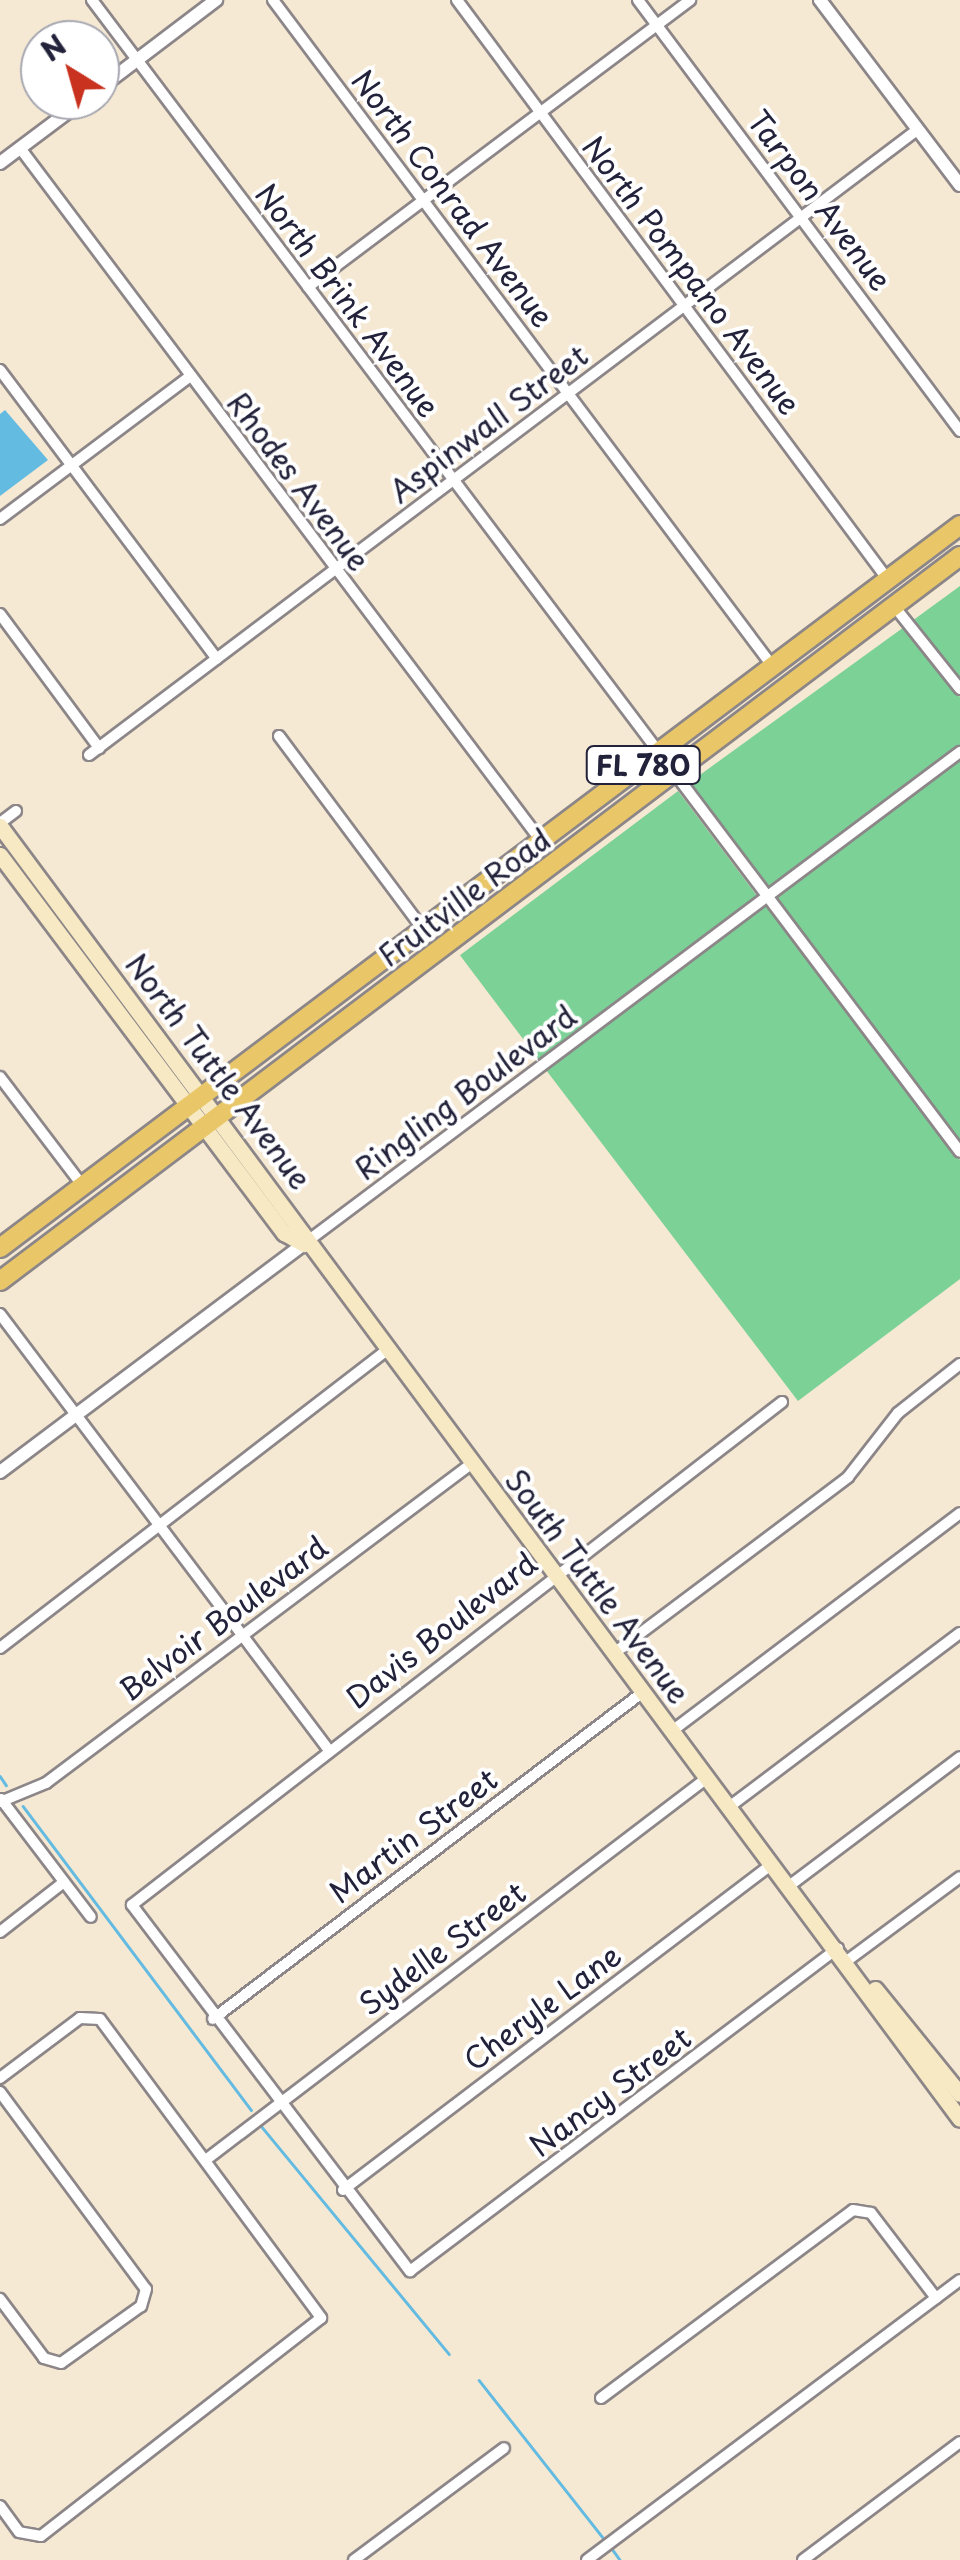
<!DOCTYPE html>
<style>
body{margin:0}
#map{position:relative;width:960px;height:2560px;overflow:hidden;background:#f6e9d4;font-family:"Playpen Sans",sans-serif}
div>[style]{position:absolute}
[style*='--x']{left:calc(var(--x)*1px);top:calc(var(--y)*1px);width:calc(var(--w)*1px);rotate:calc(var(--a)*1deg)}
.green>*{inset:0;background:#7bd196;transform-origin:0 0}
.water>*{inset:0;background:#64bbe1}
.stream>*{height:2.5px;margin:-1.25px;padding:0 1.25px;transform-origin:1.25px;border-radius:1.25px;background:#64bbe1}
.roads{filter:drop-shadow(2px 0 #8c8688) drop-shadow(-2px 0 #8c8688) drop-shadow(0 2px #8c8688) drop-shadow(0 -2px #8c8688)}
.minor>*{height:10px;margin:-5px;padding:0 5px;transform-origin:5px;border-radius:5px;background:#fff}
.tertiary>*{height:12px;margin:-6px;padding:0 6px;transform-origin:6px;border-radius:6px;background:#fff}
.secondary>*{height:15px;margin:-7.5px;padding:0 7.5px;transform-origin:7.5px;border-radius:7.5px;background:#f6e9c3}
.primary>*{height:18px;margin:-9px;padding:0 9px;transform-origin:9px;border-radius:9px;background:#e9c769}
span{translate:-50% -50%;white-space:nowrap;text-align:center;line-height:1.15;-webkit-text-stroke:8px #fff;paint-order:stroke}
.shield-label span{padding:2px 8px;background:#fff;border:2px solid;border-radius:8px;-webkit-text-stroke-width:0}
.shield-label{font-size:28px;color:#22223b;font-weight:700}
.street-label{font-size:30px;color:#22223b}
.north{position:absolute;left:20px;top:20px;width:100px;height:100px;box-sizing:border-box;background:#fff;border:2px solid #a7a7b1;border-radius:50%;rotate:323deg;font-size:28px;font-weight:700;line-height:40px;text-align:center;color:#22223b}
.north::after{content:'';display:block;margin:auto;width:35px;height:45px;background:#c8321e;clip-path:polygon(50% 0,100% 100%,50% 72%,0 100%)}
</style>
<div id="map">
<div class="green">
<div style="clip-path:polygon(960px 586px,960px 682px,912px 621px)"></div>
<div style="clip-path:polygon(904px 627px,960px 697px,960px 745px,767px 892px,686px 785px)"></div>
<div style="clip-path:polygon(960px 759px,960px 1144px,773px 900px)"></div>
<div style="left:678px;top:791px;width:134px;height:273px;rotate:53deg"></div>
<div style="clip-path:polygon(766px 906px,960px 1160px,960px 1279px,798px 1401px,546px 1070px)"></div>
</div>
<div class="water">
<div style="clip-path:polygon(5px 410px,48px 460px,0 496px,0 414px)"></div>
</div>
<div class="stream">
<div style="--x:0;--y:1776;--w:11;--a:56"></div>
<div style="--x:23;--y:1806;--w:380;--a:53.1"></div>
<div style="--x:262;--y:2127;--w:294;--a:50.5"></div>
<div style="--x:479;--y:2380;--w:204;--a:51.8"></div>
<div style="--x:610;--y:2546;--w:17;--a:54"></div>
</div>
<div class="roads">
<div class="minor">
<div style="--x:92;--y:0;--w:1442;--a:53"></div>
<div style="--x:273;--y:0;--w:834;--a:53.14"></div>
<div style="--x:457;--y:0;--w:723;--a:53.38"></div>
<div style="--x:638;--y:0;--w:538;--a:53.24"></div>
<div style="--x:20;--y:148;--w:867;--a:53.06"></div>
<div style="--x:308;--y:287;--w:478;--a:-36.9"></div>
<div style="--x:0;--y:370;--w:361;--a:53.1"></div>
<div style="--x:0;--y:519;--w:236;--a:-36.9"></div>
<div style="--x:894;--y:606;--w:106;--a:51.5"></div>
<div style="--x:0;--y:614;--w:167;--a:53.5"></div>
<div style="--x:279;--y:736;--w:241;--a:53.3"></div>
<div style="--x:89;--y:755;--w:1037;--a:-37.05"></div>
<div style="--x:0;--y:823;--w:20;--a:-37"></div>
<div style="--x:0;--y:1077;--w:136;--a:52.8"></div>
<div style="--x:305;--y:1243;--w:819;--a:-36.86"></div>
<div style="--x:0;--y:1314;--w:545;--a:52.98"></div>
<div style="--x:782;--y:1402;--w:822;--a:142.27"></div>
<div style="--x:132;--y:1905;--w:460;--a:52.8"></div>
<div style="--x:410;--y:2271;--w:536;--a:-37.04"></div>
<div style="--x:0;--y:1648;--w:486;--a:-37.6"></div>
<div style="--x:614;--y:1653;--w:293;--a:-36.9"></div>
<div style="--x:848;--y:1477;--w:81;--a:-52"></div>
<div style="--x:898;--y:1413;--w:79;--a:-38.3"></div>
<div style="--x:672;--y:1731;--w:361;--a:-37.1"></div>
<div style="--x:1;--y:1799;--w:148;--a:52.7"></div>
<div style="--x:0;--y:1802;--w:50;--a:-22.4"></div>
<div style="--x:46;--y:1783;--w:531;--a:-36.89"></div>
<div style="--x:729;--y:1807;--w:289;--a:-37"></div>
<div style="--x:789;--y:1886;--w:214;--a:-37"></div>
<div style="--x:0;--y:1932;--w:81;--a:-38"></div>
<div style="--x:848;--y:1960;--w:139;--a:-36.5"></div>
<div style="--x:213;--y:2019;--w:540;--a:-37.25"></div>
<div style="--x:0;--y:2078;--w:100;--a:-36.9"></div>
<div style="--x:80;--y:2018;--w:20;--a:3"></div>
<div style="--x:100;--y:2019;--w:372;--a:53.5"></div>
<div style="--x:321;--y:2318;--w:355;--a:142.1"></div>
<div style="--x:41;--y:2536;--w:22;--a:-170"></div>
<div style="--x:19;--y:2532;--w:32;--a:-126"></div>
<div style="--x:0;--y:2092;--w:245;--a:53.5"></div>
<div style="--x:146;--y:2289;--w:18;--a:106"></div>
<div style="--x:141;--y:2306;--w:98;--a:144.5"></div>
<div style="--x:61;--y:2363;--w:18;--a:-164"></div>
<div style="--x:44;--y:2358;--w:74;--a:-126.7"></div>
<div style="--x:207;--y:2159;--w:629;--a:-37.31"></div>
<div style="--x:343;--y:2190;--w:539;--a:-37.23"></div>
<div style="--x:601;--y:2398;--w:314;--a:-36.7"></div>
<div style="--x:853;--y:2210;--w:18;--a:9"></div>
<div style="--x:871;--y:2213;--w:107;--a:52.6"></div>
<div style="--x:354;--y:2560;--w:187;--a:-36.7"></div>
<div style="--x:587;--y:2560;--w:466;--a:-36.9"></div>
<div style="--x:803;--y:2560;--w:196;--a:-36.9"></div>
</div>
<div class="tertiary">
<div style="--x:820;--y:0;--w:232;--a:52.9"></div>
<div style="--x:100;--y:88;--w:146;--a:-37.2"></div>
<div style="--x:0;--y:163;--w:105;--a:-36.9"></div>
<div style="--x:0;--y:1472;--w:380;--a:-36.9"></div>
</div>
<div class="secondary">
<div style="--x:0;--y:826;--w:1610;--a:53.41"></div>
<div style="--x:0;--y:855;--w:473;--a:53.1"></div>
<div style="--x:284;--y:1233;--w:23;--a:29"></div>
<div style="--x:875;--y:1989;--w:135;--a:51"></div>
</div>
<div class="primary">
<div style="--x:0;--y:1248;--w:1202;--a:-36.98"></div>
<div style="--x:0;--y:1281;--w:1203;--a:-37.06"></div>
</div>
</div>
<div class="shield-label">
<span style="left:643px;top:765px">FL 780</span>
</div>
<div class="street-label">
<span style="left:453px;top:198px;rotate:53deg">North Conrad Avenue</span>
<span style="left:820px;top:200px;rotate:53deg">Tarpon Avenue</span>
<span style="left:692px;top:275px;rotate:53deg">North Pompano Avenue</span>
<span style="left:348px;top:300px;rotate:53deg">North Brink Avenue</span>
<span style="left:488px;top:423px;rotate:-37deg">Aspinwall Street</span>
<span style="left:299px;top:481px;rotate:53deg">Rhodes Avenue</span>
<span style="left:464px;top:897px;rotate:-37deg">Fruitville Road</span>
<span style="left:219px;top:1071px;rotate:53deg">North Tuttle Avenue</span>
<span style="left:465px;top:1092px;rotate:-37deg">Ringling Boulevard</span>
<span style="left:598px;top:1586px;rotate:53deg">South Tuttle Avenue</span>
<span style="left:223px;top:1618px;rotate:-37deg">Belvoir Boulevard</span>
<span style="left:441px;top:1630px;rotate:-38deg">Davis Boulevard</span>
<span style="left:413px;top:1835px;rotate:-37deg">Martin Street</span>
<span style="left:442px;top:1948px;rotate:-37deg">Sydelle Street</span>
<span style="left:542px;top:2007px;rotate:-37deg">Cheryle Lane</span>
<span style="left:610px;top:2091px;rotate:-37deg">Nancy Street</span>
</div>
<div class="north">N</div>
</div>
